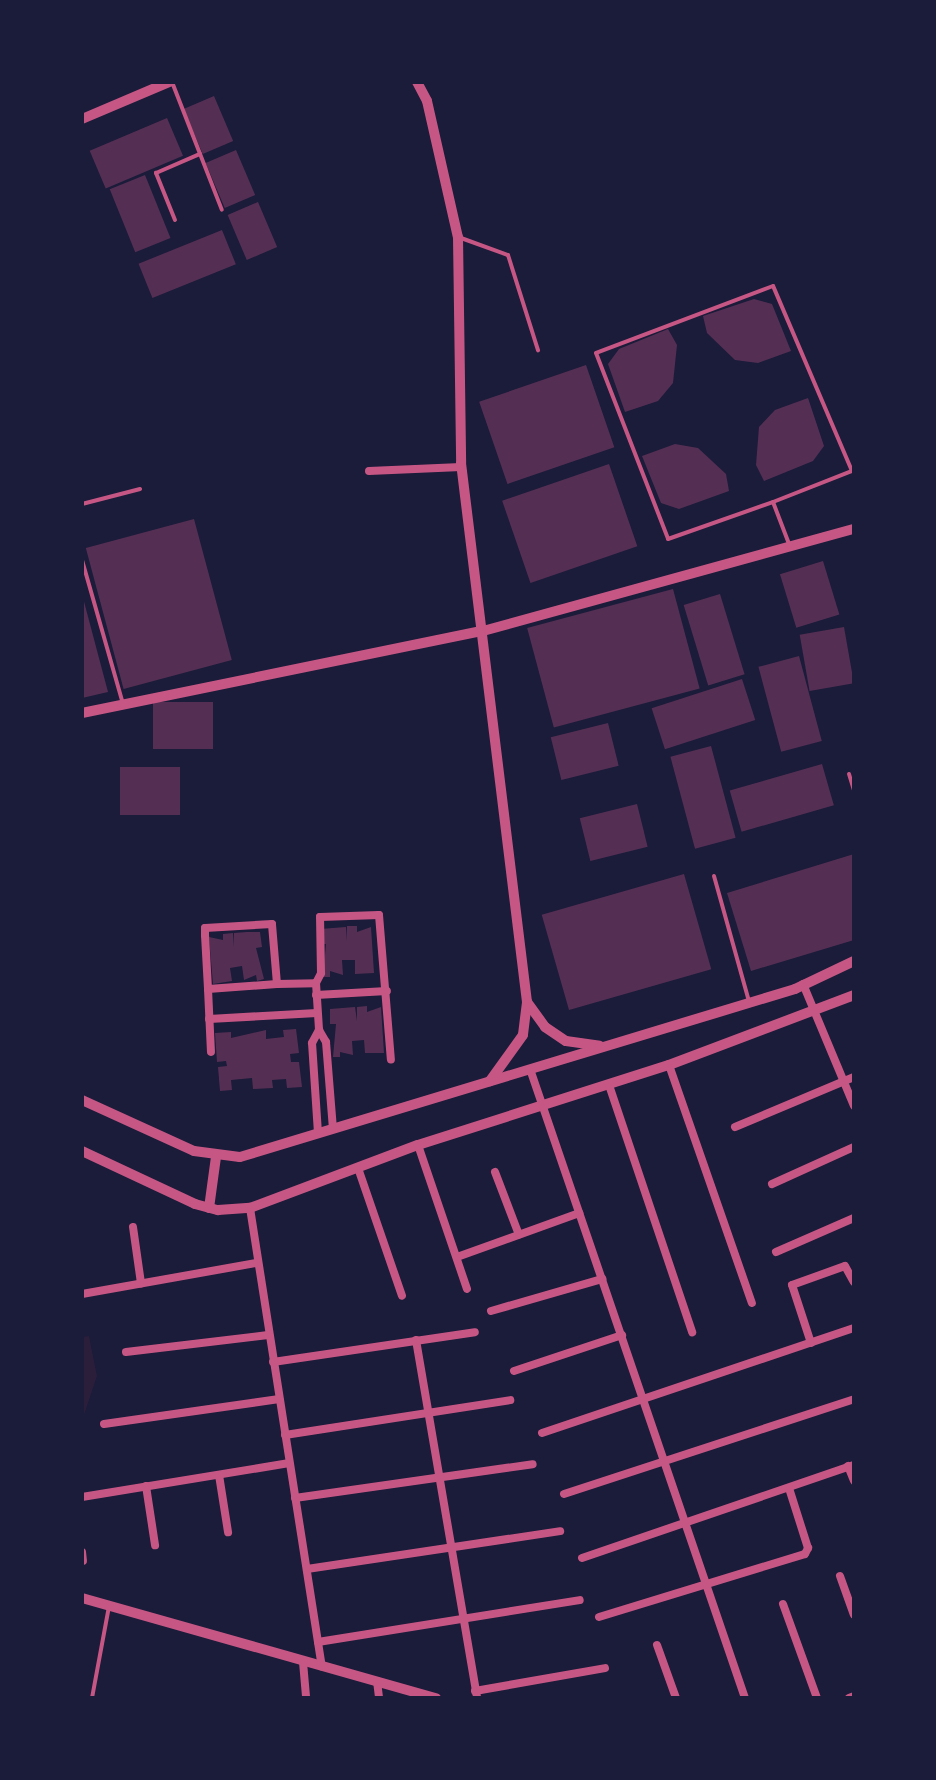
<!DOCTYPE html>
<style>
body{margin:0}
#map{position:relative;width:936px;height:1780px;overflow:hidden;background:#1b1b3a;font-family:Overpass,sans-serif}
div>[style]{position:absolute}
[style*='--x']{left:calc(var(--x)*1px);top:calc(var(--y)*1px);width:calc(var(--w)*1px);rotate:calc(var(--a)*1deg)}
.green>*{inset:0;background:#2a1e3b}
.building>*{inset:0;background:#542f53;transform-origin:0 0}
.service>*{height:4px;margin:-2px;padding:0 2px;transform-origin:2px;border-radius:2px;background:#c65784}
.minor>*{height:8px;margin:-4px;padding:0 4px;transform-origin:4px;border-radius:4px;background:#c65784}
.tertiary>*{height:10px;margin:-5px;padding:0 5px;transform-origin:5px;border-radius:5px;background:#c65784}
span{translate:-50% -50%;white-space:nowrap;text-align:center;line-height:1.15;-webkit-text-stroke:6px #1b1b3a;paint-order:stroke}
.frame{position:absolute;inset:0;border:84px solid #1b1b3a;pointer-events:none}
</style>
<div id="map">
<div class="green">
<div style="clip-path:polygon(89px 1336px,97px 1376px,82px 1421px,82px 1337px)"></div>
</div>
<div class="building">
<div style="left:214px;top:96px;width:49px;height:33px;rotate:67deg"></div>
<div style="left:167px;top:118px;width:41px;height:84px;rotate:67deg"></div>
<div style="left:236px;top:150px;width:49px;height:33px;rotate:67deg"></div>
<div style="left:145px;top:175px;width:68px;height:38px;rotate:68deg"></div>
<div style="left:258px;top:202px;width:49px;height:33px;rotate:67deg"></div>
<div style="left:222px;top:230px;width:37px;height:90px;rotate:68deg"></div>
<div style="clip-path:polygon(754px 299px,772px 304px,791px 351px,758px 363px,735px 360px,707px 333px,703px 316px)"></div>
<div style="clip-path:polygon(668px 329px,677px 345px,673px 383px,658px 401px,625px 412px,608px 364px,619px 349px)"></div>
<div style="left:586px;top:365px;width:87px;height:113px;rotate:71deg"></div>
<div style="clip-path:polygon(808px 398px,824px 446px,813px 461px,764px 481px,756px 465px,759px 427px,775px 410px)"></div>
<div style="clip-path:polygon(675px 444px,698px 448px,726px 474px,729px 491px,679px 509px,661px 503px,642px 456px)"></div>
<div style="left:609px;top:464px;width:87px;height:113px;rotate:71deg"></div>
<div style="left:194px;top:519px;width:146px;height:112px;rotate:75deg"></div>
<div style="left:823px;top:561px;width:56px;height:45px;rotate:73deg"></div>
<div style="left:673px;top:589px;width:103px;height:151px;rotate:75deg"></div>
<div style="clip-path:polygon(82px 594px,108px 692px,82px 698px)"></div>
<div style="left:720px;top:594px;width:84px;height:38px;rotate:73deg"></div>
<div style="left:844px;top:627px;width:57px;height:45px;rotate:80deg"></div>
<div style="left:799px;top:656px;width:88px;height:42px;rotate:75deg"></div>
<div style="left:742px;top:679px;width:43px;height:95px;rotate:72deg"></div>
<div style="left:153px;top:702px;width:60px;height:47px"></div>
<div style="left:608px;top:723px;width:44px;height:59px;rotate:76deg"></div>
<div style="left:711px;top:746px;width:95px;height:42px;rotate:75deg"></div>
<div style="left:822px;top:764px;width:43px;height:96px;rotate:74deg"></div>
<div style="left:120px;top:767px;width:60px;height:48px"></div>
<div style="left:637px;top:804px;width:44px;height:59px;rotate:76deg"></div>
<div style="clip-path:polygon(854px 854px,854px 940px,751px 971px,727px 893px)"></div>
<div style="left:684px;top:874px;width:99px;height:148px;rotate:74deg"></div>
<div style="clip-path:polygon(347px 926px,357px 926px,357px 932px,371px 927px,374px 973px,355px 974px,355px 960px,342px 960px,343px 975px,330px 971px,330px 977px,323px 977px,326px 944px,321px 944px,320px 929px,346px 927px,347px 941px)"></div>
<div style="clip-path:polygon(247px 932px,260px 932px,262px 947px,256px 948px,264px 979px,257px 981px,256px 975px,244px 980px,242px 966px,230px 968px,232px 981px,213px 984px,209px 937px,223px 940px,223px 934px,233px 933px,234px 947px,234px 933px)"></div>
<div style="clip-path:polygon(367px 1006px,367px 1012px,381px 1007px,384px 1053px,365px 1053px,364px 1040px,352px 1041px,353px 1055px,340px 1052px,340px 1057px,333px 1057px,336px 1024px,330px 1024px,330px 1009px,355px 1007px,357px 1021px,357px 1007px)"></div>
<div style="clip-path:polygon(296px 1029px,299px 1053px,290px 1054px,291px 1062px,299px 1062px,302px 1087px,287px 1088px,286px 1079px,272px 1080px,273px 1088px,253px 1089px,252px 1078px,231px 1080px,232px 1090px,220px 1091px,218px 1067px,227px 1066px,226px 1061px,217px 1062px,215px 1033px,231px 1032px,231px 1038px,266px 1030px,266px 1039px,284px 1037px,283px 1030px)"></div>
</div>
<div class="service">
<div style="--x:172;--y:82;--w:137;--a:68.7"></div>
<div style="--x:175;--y:220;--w:51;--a:-112"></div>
<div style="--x:156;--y:173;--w:48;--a:-23.4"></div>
<div style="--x:461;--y:238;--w:50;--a:19.9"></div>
<div style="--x:508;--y:255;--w:100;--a:72.5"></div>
<div style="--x:773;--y:502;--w:85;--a:-21.4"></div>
<div style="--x:852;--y:471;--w:201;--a:-113.1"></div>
<div style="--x:773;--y:286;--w:189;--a:159.3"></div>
<div style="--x:596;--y:353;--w:199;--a:68.8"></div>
<div style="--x:668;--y:539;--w:111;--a:-19.4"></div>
<div style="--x:773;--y:502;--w:45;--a:69.1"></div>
<div style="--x:82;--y:504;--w:60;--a:-14.5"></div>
<div style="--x:82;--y:560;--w:150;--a:74.1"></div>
<div style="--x:849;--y:774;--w:17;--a:73"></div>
<div style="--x:714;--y:876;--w:130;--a:74.4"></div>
<div style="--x:92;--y:1698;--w:94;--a:-79.5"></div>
</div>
<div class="minor">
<div style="--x:369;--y:471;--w:92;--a:-2.5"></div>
<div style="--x:316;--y:983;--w:11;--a:-63"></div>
<div style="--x:321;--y:973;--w:56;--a:-91"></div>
<div style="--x:320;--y:917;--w:59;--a:-1.9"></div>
<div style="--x:379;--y:915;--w:145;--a:85.3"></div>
<div style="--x:277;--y:984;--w:39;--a:-1"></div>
<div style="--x:316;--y:983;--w:47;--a:86.3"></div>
<div style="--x:803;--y:984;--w:132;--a:67.3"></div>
<div style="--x:208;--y:989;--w:69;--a:-4.1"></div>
<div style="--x:277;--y:984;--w:60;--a:-94.8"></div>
<div style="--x:272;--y:924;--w:67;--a:176.6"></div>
<div style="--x:205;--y:928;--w:7;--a:90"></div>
<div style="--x:205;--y:935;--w:54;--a:86.8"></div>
<div style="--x:208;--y:989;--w:63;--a:87.3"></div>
<div style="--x:316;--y:995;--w:71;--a:-3.2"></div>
<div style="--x:209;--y:1019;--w:108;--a:-3.2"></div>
<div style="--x:669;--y:1065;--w:252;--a:70.8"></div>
<div style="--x:530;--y:1069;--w:665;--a:71.13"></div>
<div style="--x:609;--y:1085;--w:261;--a:71.4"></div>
<div style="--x:735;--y:1127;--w:129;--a:-22.8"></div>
<div style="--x:318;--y:1133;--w:90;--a:-93.8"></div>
<div style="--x:312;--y:1043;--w:15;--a:-62"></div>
<div style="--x:319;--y:1030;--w:14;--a:60"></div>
<div style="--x:326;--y:1042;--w:87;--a:85.4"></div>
<div style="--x:418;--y:1145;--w:152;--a:71.2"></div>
<div style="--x:358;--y:1168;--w:135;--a:71"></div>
<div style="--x:495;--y:1172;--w:67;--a:69.1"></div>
<div style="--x:772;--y:1184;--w:90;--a:-24.3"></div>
<div style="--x:250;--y:1208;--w:464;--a:81.1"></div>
<div style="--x:133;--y:1227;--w:57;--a:81.9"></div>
<div style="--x:776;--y:1252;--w:85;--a:-23.6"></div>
<div style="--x:457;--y:1257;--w:130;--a:-19.8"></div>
<div style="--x:82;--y:1294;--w:177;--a:-10.1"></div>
<div style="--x:491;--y:1311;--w:116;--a:-16.1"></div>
<div style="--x:416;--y:1340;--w:363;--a:80.3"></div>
<div style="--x:811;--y:1343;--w:61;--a:-108.1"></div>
<div style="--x:792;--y:1285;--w:56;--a:-19.7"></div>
<div style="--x:845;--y:1266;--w:18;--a:61"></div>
<div style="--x:126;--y:1352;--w:143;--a:-6.8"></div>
<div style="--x:273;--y:1362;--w:204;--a:-8.4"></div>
<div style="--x:514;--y:1371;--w:114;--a:-18.4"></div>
<div style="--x:104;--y:1424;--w:177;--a:-8.1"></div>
<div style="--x:542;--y:1433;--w:329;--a:-18.6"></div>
<div style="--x:285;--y:1435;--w:228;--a:-8.8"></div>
<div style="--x:848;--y:1466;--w:16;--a:68"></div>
<div style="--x:219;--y:1475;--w:58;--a:81"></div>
<div style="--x:146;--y:1486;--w:60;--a:81.3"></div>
<div style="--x:564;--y:1494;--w:305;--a:-18.1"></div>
<div style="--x:82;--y:1497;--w:210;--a:-9.3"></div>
<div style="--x:295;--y:1498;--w:240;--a:-8.1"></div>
<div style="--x:82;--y:1552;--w:9;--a:84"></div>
<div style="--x:582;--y:1558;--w:287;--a:-18.9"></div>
<div style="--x:307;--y:1569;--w:256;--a:-8.5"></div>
<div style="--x:840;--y:1576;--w:41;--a:70.3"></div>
<div style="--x:783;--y:1604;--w:100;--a:70.1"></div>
<div style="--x:599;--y:1617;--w:215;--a:-17"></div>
<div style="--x:805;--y:1554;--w:7;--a:-63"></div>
<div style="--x:808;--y:1548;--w:63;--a:-107.6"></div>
<div style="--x:318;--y:1642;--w:265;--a:-9.1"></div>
<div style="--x:657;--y:1645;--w:56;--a:70.3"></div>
<div style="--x:303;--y:1662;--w:36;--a:85"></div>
<div style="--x:377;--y:1681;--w:17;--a:83"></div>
<div style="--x:475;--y:1691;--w:132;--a:-10"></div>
<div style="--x:849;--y:1698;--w:5;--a:-22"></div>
</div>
<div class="tertiary">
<div style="--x:417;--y:82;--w:21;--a:62"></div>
<div style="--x:427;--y:101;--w:139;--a:77.2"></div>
<div style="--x:458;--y:237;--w:226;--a:89.2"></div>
<div style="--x:461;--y:463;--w:543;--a:83.02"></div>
<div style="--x:527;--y:1002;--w:33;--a:97"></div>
<div style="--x:523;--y:1035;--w:57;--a:125.7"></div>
<div style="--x:82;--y:119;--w:95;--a:-23"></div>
<div style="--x:82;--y:713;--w:409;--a:-11.6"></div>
<div style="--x:483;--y:631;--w:385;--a:-15.4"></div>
<div style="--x:527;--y:1002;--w:31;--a:54"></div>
<div style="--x:545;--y:1027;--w:25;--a:34"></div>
<div style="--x:566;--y:1041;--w:34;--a:8"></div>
<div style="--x:82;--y:1100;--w:123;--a:24.5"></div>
<div style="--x:194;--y:1151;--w:46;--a:7.4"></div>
<div style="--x:240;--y:1157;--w:580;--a:-16.84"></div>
<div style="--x:795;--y:989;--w:65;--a:-25.4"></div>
<div style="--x:82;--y:1151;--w:125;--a:25.1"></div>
<div style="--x:195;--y:1204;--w:24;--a:15"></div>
<div style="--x:218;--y:1210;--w:32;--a:-4"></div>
<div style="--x:250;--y:1208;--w:179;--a:-20.6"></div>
<div style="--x:418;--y:1145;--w:263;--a:-17.7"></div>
<div style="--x:669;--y:1065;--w:198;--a:-20.7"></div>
<div style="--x:209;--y:1208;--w:51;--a:-82.2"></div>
<div style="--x:82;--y:1598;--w:368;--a:15.8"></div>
</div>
<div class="frame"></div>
</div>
